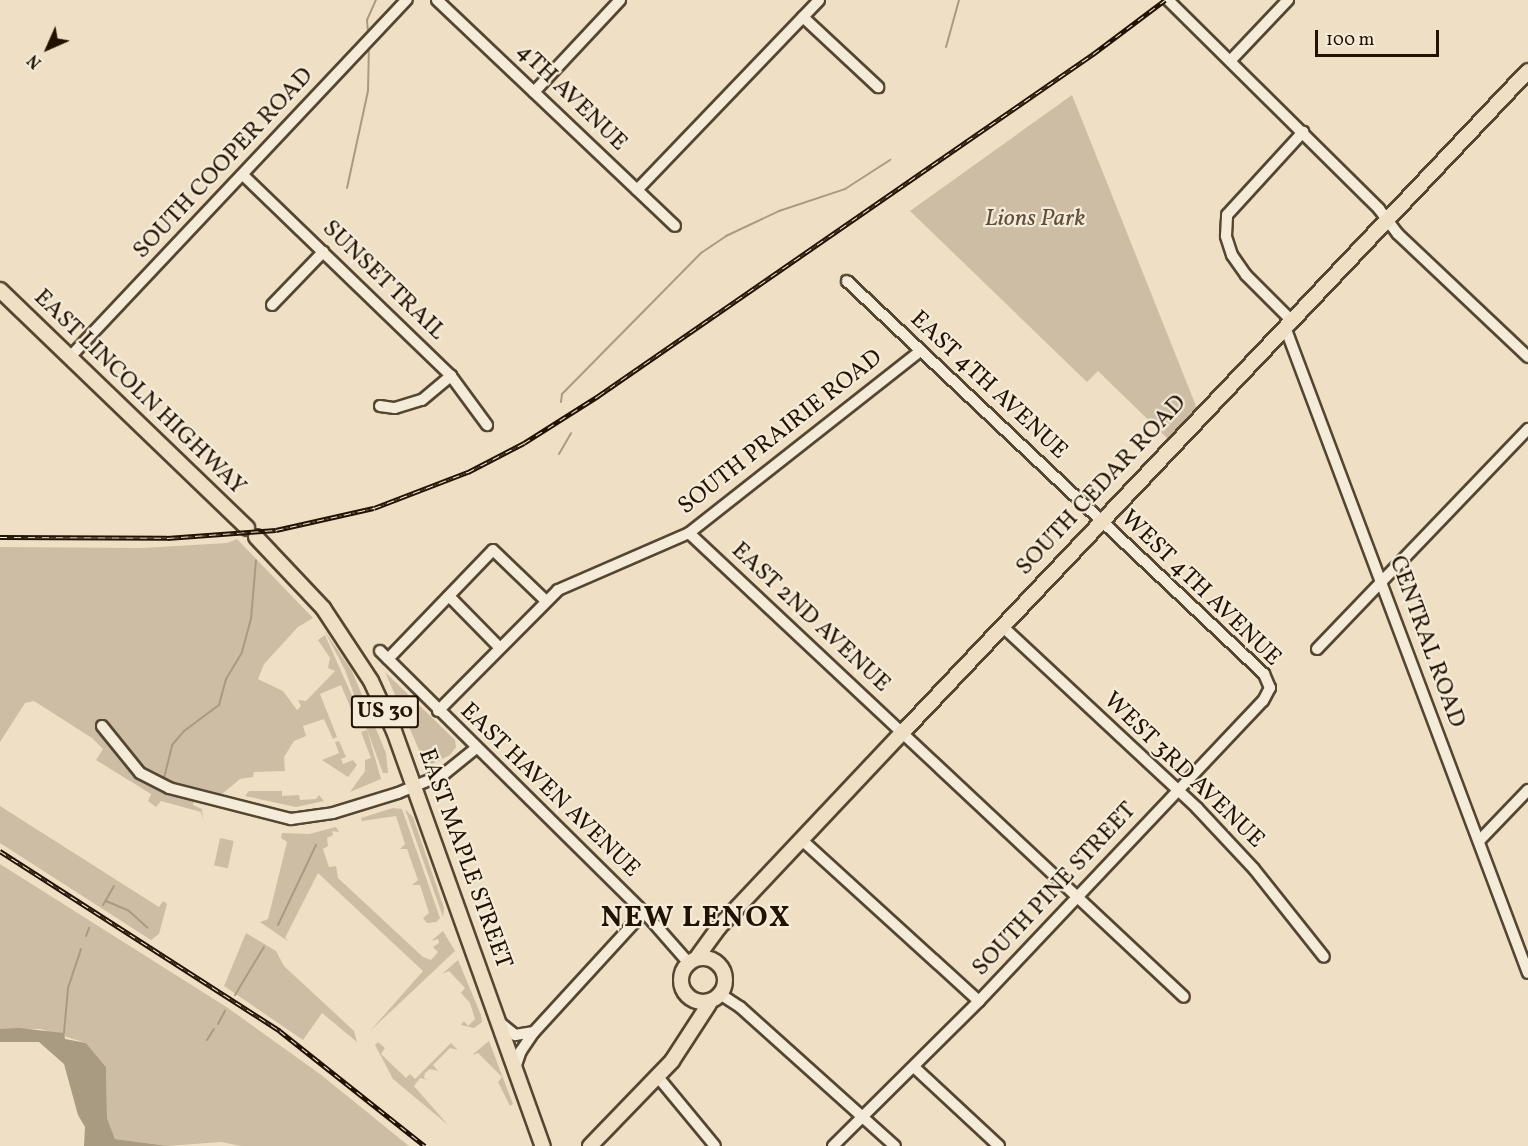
<!DOCTYPE html>
<style>
body{margin:0}
#map{position:relative;width:1528px;height:1146px;overflow:hidden;background:#efe0c5;font-family:Vollkorn,serif}
div>[style]{position:absolute}
[style*='--x']{left:calc(var(--x)*1px);top:calc(var(--y)*1px);width:calc(var(--w)*1px);rotate:calc(var(--a)*1deg)}
.green>*{inset:0;background:#ccbda4;transform-origin:0 0}
.water>*{inset:0;background:#a99a82}
.stream>*{height:2px;margin:-1px;padding:0 1px;transform-origin:1px;border-radius:1px;background:#a99a82}
.roads{filter:drop-shadow(2px 0 #554632) drop-shadow(-2px 0 #554632) drop-shadow(0 2px #554632) drop-shadow(0 -2px #554632)}
.minor>*{height:10px;margin:-5px;padding:0 5px;transform-origin:5px;border-radius:5px;background:#f5ebd9}
.major>*{height:14px;margin:-7px;padding:0 7px;transform-origin:7px;border-radius:7px;background:#efe0c5}
.major>.ring{margin:-7px;padding:0;box-sizing:content-box;background:none;border:14px solid #efe0c5;border-radius:50%}
.rail>*{height:4.5px;margin-top:-2.25px;transform-origin:0;background:repeating-linear-gradient(90deg,#f5ebd9 0 7px,#221201 0 14px);box-sizing:border-box;border-block:2px solid #221201}
span{translate:-50% -50%;white-space:nowrap;text-align:center;line-height:1.15;-webkit-text-stroke:4.5px #f5ebd9;paint-order:stroke}
.shield-label span{padding:2px 4px;background:#f5ebd9;border:2px solid;border-radius:4px;-webkit-text-stroke-width:0}
.shield-label{font-size:22px;color:#221201;font-weight:700}
.street-label{font-size:24px;color:#221201}
.park-label{font-size:24px;color:#5e4e3a;font-style:italic}
.district-label{font-size:30px;color:#221201;font-weight:700;letter-spacing:1.5px}
.north{position:absolute;left:18px;top:18px;width:60px;height:60px;-webkit-text-stroke:4px #f5ebd9;paint-order:stroke;rotate:225deg;font-size:16px;font-weight:700;line-height:24px;text-align:center;color:#221201}
.north::after{content:'';display:block;margin:auto;width:21px;height:27px;background:#221201;clip-path:polygon(50% 0,100% 100%,50% 72%,0 100%)}
.scale{position:absolute;left:1315px;top:30px;width:124px;height:27px;box-sizing:border-box;border:3px solid #221201;border-top:0;padding-left:8px;font-size:18px;line-height:21px;white-space:nowrap;color:#221201;-webkit-text-stroke:4px #f5ebd9;paint-order:stroke}
</style>
<div id="map">
<div class="green">
<div style="clip-path:polygon(1072px 95px,1198px 411px,1170px 441px,1098px 371px,1087px 382px,910px 211px)"></div>
<div style="clip-path:polygon(237px 539px,313px 618px,298px 627px,264px 664px,258px 679px,283px 691px,297px 710px,301px 706px,298px 700px,306px 701px,335px 671px,328px 668px,330px 658px,318px 640px,325px 635px,365px 725px,359px 728px,341px 685px,320px 694px,337px 737px,333px 739px,324px 719px,303px 726px,306px 736px,294px 741px,284px 757px,285px 771px,254px 772px,253px 777px,240px 779px,222px 794px,197px 788px,193px 805px,202px 809px,203px 820px,201px 812px,161px 801px,156px 807px,148px 801px,151px 794px,96px 760px,103px 749px,92px 738px,34px 701px,25px 703px,0 742px,0 547px,142px 548px,227px 543px)"></div>
<div style="clip-path:polygon(324px 630px,352px 671px,386px 753px,388px 773px,383px 773px,345px 670px)"></div>
<div style="clip-path:polygon(385px 672px,455px 740px,456px 747px,450px 755px,432px 764px,423px 759px)"></div>
<div style="clip-path:polygon(367px 730px,381px 779px,350px 792px,365px 771px,365px 760px,371px 758px,361px 732px)"></div>
<div style="clip-path:polygon(339px 741px,346px 757px,341px 759px,343px 764px,353px 760px,357px 765px,348px 777px,322px 760px,339px 753px,335px 742px)"></div>
<div style="clip-path:polygon(249px 791px,282px 791px,282px 796px,299px 795px,300px 800px,316px 799px,319px 795px,324px 801px,296px 807px,245px 796px)"></div>
<div style="clip-path:polygon(0 806px,159px 907px,163px 901px,167px 904px,159px 934px,151px 940px,0 843px)"></div>
<div style="clip-path:polygon(393px 808px,402px 809px,440px 918px,436px 922px,427px 923px,423px 918px,429px 913px,420px 885px,412px 885px,418px 880px,407px 849px,400px 849px,405px 844px,396px 816px,362px 821px,361px 818px)"></div>
<div style="clip-path:polygon(405px 809px,413px 817px,444px 908px,443px 917px)"></div>
<div style="clip-path:polygon(336px 827px,339px 832px,332px 831px,333px 835px,327px 838px,328px 846px,323px 849px,329px 867px,336px 866px,338px 878px,423px 957px,431px 960px,438px 952px,433px 947px,439px 943px,438px 939px,431px 941px,443px 931px,455px 951px,370px 1031px,423px 971px,318px 873px,285px 938px,289px 942px,260px 922px,268px 919px,287px 842px,281px 838px,282px 833px,309px 834px)"></div>
<div style="left:220px;top:838px;width:14px;height:28px;rotate:12deg"></div>
<div style="clip-path:polygon(0 864px,228px 1008px,320px 1074px,409px 1146px,241px 1146px,221px 1142px,168px 1146px,115px 1139px,107px 1118px,106px 1067px,86px 1043px,41px 1029px,0 1029px)"></div>
<div style="clip-path:polygon(246px 933px,276px 951px,284px 966px,354px 1031px,357px 1042px,322px 1013px,303px 1040px,224px 986px)"></div>
<div style="clip-path:polygon(458px 960px,481px 1015px,482px 1022px,474px 1028px,461px 1025px,464px 1021px,468px 1026px,475px 1019px,470px 1003px,461px 993px,465px 988px,449px 971px,442px 974px)"></div>
<div style="clip-path:polygon(489px 1041px,513px 1104px,510px 1106px,498px 1082px,502px 1077px,478px 1053px,472px 1055px)"></div>
<div style="clip-path:polygon(378px 1042px,385px 1048px,381px 1054px,406px 1078px,410px 1074px,415px 1079px,451px 1043px,458px 1050px,450px 1048px,433px 1065px,438px 1071px,430px 1069px,425px 1073px,424px 1078px,429px 1080px,420px 1078px,414px 1086px,448px 1125px,393px 1079px,375px 1045px)"></div>
</div>
<div class="water">
<div style="clip-path:polygon(19px 1028px,64px 1033px,65px 1039px,86px 1043px,106px 1067px,107px 1118px,115px 1139px,168px 1146px,84px 1146px,85px 1127px,78px 1115px,64px 1064px,39px 1042px,0 1042px,0 1029px)"></div>
</div>
<div class="stream">
<div style="--x:368;--y:32;--w:12;--a:-95"></div>
<div style="--x:367;--y:20;--w:22;--a:-66"></div>
<div style="--x:946;--y:47;--w:49;--a:-74.5"></div>
<div style="--x:347;--y:188;--w:99;--a:-77.8"></div>
<div style="--x:368;--y:91;--w:46;--a:-88.8"></div>
<div style="--x:561;--y:402;--w:8;--a:-83"></div>
<div style="--x:562;--y:394;--w:198;--a:-45.4"></div>
<div style="--x:701;--y:253;--w:30;--a:-34"></div>
<div style="--x:726;--y:236;--w:59;--a:-25.3"></div>
<div style="--x:779;--y:211;--w:70;--a:-18.4"></div>
<div style="--x:845;--y:189;--w:54;--a:-32.8"></div>
<div style="--x:559;--y:454;--w:24;--a:-60"></div>
<div style="--x:164;--y:778;--w:34;--a:-76"></div>
<div style="--x:172;--y:745;--w:18;--a:-49"></div>
<div style="--x:184;--y:731;--w:44;--a:-36.6"></div>
<div style="--x:219;--y:705;--w:27;--a:-75"></div>
<div style="--x:226;--y:679;--w:31;--a:-59"></div>
<div style="--x:242;--y:652;--w:34;--a:-75"></div>
<div style="--x:251;--y:619;--w:59;--a:-85.2"></div>
<div style="--x:106;--y:901;--w:25;--a:23"></div>
<div style="--x:129;--y:911;--w:25;--a:42"></div>
<div style="--x:103;--y:905;--w:22;--a:-60"></div>
<div style="--x:278;--y:925;--w:89;--a:-64.6"></div>
<div style="--x:86;--y:936;--w:9;--a:-69"></div>
<div style="--x:235;--y:995;--w:56;--a:-58.9"></div>
<div style="--x:218;--y:1024;--w:15;--a:-62"></div>
<div style="--x:64;--y:1033;--w:45;--a:-84.9"></div>
<div style="--x:68;--y:988;--w:41;--a:-71.6"></div>
<div style="--x:207;--y:1040;--w:13;--a:-58"></div>
</div>
<div class="roads">
<div class="minor">
<div style="--x:437;--y:0;--w:328;--a:43.5"></div>
<div style="--x:1168;--y:0;--w:297;--a:44.7"></div>
<div style="--x:1379;--y:209;--w:31;--a:53"></div>
<div style="--x:1398;--y:234;--w:179;--a:43.4"></div>
<div style="--x:803;--y:17;--w:103;--a:43"></div>
<div style="--x:1231;--y:60;--w:83;--a:-46.5"></div>
<div style="--x:534;--y:92;--w:126;--a:-46.9"></div>
<div style="--x:243;--y:175;--w:289;--a:44"></div>
<div style="--x:451;--y:376;--w:61;--a:53.7"></div>
<div style="--x:637;--y:190;--w:263;--a:-46.2"></div>
<div style="--x:272;--y:305;--w:74;--a:-46.1"></div>
<div style="--x:1291;--y:320;--w:64;--a:-135"></div>
<div style="--x:1246;--y:275;--w:24;--a:-125"></div>
<div style="--x:1232;--y:255;--w:20;--a:-108"></div>
<div style="--x:1226;--y:236;--w:21;--a:-87"></div>
<div style="--x:1227;--y:215;--w:113;--a:-47.5"></div>
<div style="--x:1285;--y:327;--w:690;--a:69.39"></div>
<div style="--x:70;--y:357;--w:491;--a:-46.7"></div>
<div style="--x:380;--y:406;--w:15;--a:8"></div>
<div style="--x:395;--y:408;--w:28;--a:-17"></div>
<div style="--x:422;--y:400;--w:38;--a:-40"></div>
<div style="--x:689;--y:533;--w:678;--a:43.15"></div>
<div style="--x:449;--y:596;--w:70;--a:45.6"></div>
<div style="--x:1002;--y:626;--w:267;--a:43"></div>
<div style="--x:1197;--y:808;--w:83;--a:46.9"></div>
<div style="--x:1254;--y:869;--w:112;--a:51.5"></div>
<div style="--x:1317;--y:649;--w:305;--a:-46.2"></div>
<div style="--x:380;--y:651;--w:371;--a:44.7"></div>
<div style="--x:644;--y:912;--w:67;--a:48.7"></div>
<div style="--x:388;--y:659;--w:151;--a:-46.1"></div>
<div style="--x:493;--y:550;--w:72;--a:43.9"></div>
<div style="--x:438;--y:711;--w:170;--a:-45.2"></div>
<div style="--x:558;--y:590;--w:143;--a:-23.5"></div>
<div style="--x:689;--y:533;--w:294;--a:-38.2"></div>
<div style="--x:102;--y:726;--w:60;--a:51"></div>
<div style="--x:140;--y:773;--w:33;--a:27"></div>
<div style="--x:169;--y:788;--w:126;--a:14.3"></div>
<div style="--x:291;--y:819;--w:42;--a:-8.1"></div>
<div style="--x:333;--y:813;--w:68;--a:-17.1"></div>
<div style="--x:398;--y:793;--w:50;--a:-22.4"></div>
<div style="--x:444;--y:774;--w:40;--a:-39"></div>
<div style="--x:803;--y:841;--w:238;--a:42.3"></div>
<div style="--x:1479;--y:841;--w:71;--a:-46.1"></div>
<div style="--x:720;--y:994;--w:24;--a:33"></div>
<div style="--x:740;--y:1007;--w:208;--a:41.9"></div>
<div style="--x:499;--y:1022;--w:21;--a:39"></div>
<div style="--x:515;--y:1035;--w:19;--a:-9"></div>
<div style="--x:914;--y:1067;--w:116;--a:42.9"></div>
<div style="--x:515;--y:1068;--w:18;--a:-71"></div>
<div style="--x:521;--y:1051;--w:23;--a:-56"></div>
<div style="--x:534;--y:1032;--w:163;--a:-47.5"></div>
<div style="--x:658;--y:1077;--w:89;--a:50.4"></div>
<div style="--x:833;--y:1146;--w:206;--a:-44.8"></div>
<div style="--x:979;--y:1001;--w:413;--a:-46.6"></div>
<div style="--x:1263;--y:701;--w:15;--a:-62"></div>
<div style="--x:1270;--y:688;--w:15;--a:-113"></div>
<div style="--x:1264;--y:674;--w:573;--a:-136.7"></div>
</div>
<div class="major">
<div style="--x:0;--y:290;--w:343;--a:43.9"></div>
<div style="--x:256;--y:537;--w:98;--a:46.7"></div>
<div style="--x:323;--y:608;--w:87;--a:56.7"></div>
<div style="--x:371;--y:681;--w:55;--a:65.3"></div>
<div style="--x:394;--y:731;--w:441;--a:70.3"></div>
<div style="--x:698;--y:956;--w:36;--a:-54"></div>
<div style="--x:719;--y:927;--w:267;--a:-46.7"></div>
<div style="--x:902;--y:733;--w:911;--a:-46.6"></div>
<div class="ring" style="left:681px;top:958px;width:30px;height:30px"></div>
<div style="--x:590;--y:1146;--w:118;--a:-46"></div>
<div style="--x:672;--y:1061;--w:68;--a:-57"></div>
</div>
</div>
<div class="rail">
<div style="--x:0;--y:537;--w:167;--a:0.3"></div>
<div style="--x:167;--y:538;--w:109;--a:-4.2"></div>
<div style="--x:276;--y:530;--w:100;--a:-12.7"></div>
<div style="--x:374;--y:508;--w:101;--a:-21"></div>
<div style="--x:468;--y:472;--w:63;--a:-27.4"></div>
<div style="--x:524;--y:443;--w:88;--a:-32.4"></div>
<div style="--x:598;--y:396;--w:602;--a:-34.64"></div>
<div style="--x:1093;--y:54;--w:90;--a:-36.9"></div>
<div style="--x:0;--y:851;--w:333;--a:32.7"></div>
<div style="--x:280;--y:1031;--w:185;--a:38.4"></div>
</div>
<div class="shield-label">
<span style="left:385px;top:712px">US 30</span>
</div>
<div class="street-label">
<span style="left:571px;top:98px;rotate:44deg">4TH AVENUE</span>
<span style="left:224px;top:164px;rotate:-47deg">SOUTH COOPER ROAD</span>
<span style="left:383px;top:281px;rotate:44deg">SUNSET TRAIL</span>
<span style="left:988px;top:386px;rotate:43deg">EAST 4TH AVENUE</span>
<span style="left:139px;top:393px;rotate:44deg">EAST LINCOLN HIGHWAY</span>
<span style="left:781px;top:433px;rotate:-38deg">SOUTH PRAIRIE ROAD</span>
<span style="left:1102px;top:486px;rotate:-47deg">SOUTH CEDAR ROAD</span>
<span style="left:1200px;top:589px;rotate:44deg">WEST 4TH AVENUE</span>
<span style="left:810px;top:618px;rotate:43deg">EAST 2ND AVENUE</span>
<span style="left:1426px;top:642px;rotate:70deg">CENTRAL ROAD</span>
<span style="left:1183px;top:771px;rotate:44deg">WEST 3RD AVENUE</span>
<span style="left:549px;top:791px;rotate:44deg">EAST HAVEN AVENUE</span>
<span style="left:464px;top:859px;rotate:70deg">EAST MAPLE STREET</span>
<span style="left:1055px;top:890px;rotate:-47deg">SOUTH PINE STREET</span>
</div>
<div class="park-label">
<span style="left:1035px;top:220px">Lions Park</span>
</div>
<div class="district-label">
<span style="left:696px;top:918px">NEW LENOX</span>
</div>
<div class="north">N</div>
<div class="scale">100 m</div>
</div>
